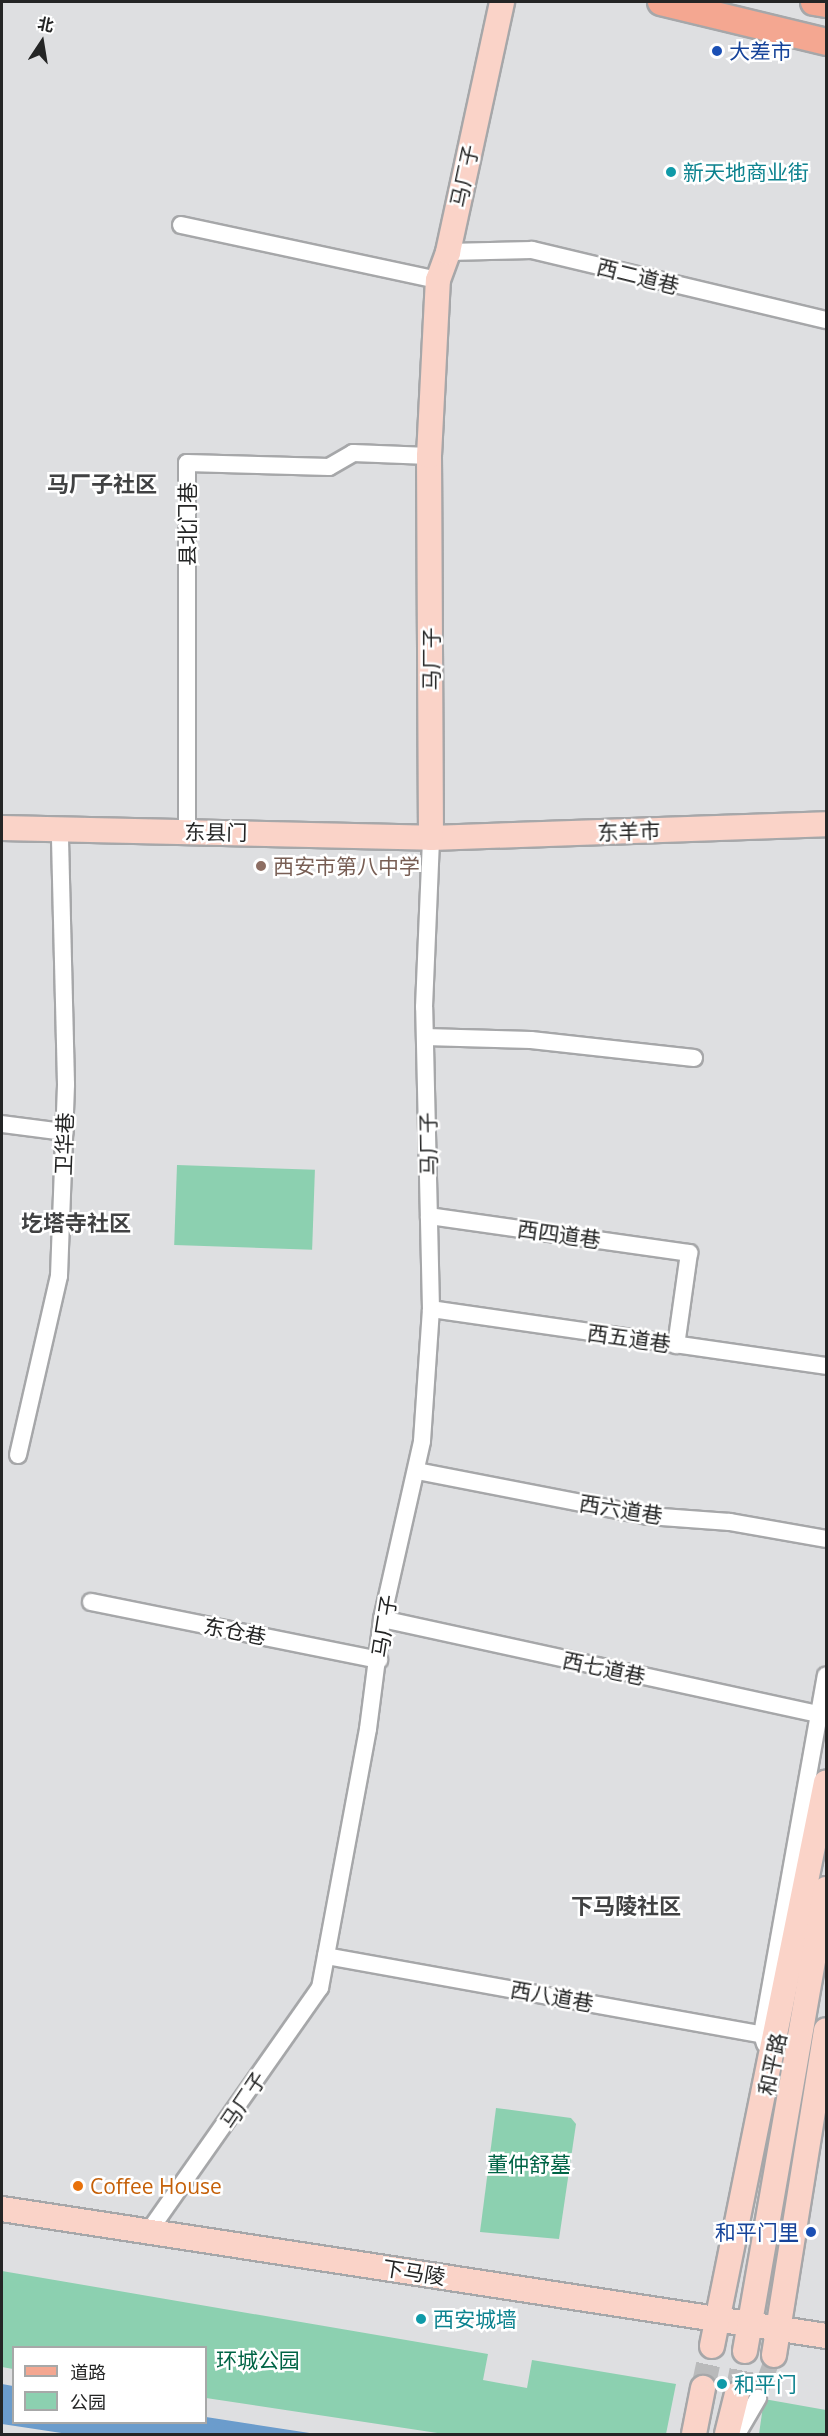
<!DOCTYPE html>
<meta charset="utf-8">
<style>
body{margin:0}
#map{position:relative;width:828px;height:2436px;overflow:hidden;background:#dedfe1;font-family:"Open Sans","Noto Sans SC",sans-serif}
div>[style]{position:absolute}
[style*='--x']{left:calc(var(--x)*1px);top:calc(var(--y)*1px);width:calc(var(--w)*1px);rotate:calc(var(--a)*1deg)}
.green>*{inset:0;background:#8cd0b0;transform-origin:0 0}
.water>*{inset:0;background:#6b9ccc}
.street-tunnel>*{height:16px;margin-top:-8px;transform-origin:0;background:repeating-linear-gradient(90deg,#b9babb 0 16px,transparent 0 24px)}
.secondary-tunnel>*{height:24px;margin-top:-12px;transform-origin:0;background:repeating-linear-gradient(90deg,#b9babb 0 24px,transparent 0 36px)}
.roads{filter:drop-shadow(2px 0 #a6a7a9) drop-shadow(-2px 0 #a6a7a9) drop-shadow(0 2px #a6a7a9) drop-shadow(0 -2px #a6a7a9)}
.street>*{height:16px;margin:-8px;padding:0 8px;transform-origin:8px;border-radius:8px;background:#fff}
.secondary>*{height:24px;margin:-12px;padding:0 12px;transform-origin:12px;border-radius:12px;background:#fad3c8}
.primary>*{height:26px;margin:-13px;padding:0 13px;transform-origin:13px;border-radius:13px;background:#f4a791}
.dots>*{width:16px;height:16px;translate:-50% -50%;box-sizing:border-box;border:3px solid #fff;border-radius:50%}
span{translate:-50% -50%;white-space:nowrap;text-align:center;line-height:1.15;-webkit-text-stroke:5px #fff;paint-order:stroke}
.transit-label{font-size:21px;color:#164399}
.left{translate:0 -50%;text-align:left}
.right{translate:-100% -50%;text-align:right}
.culture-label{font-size:21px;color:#0d838f}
.street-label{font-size:21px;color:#242525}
.education-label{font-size:21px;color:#785e54}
.park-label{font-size:21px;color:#006445}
.food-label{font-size:21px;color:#c56008}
.neighbourhood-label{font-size:22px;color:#414243;font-weight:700}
.frame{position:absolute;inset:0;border:3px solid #242525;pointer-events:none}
.legend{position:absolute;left:12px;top:2346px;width:195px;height:78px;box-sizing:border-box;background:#fff;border:2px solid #a7a8a8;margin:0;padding:8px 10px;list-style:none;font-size:18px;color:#242525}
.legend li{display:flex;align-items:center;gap:12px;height:30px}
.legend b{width:30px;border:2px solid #a7a8a8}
.north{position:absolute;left:12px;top:12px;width:60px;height:60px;-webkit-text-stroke:4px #fff;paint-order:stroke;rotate:12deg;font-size:16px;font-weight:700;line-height:24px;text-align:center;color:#242525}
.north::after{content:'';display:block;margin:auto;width:21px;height:27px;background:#242525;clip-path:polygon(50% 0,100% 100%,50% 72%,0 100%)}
</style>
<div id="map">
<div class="green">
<div style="left:177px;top:1165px;width:138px;height:80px;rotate:2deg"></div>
<div style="clip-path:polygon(496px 2108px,571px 2118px,576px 2124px,559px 2239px,480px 2232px)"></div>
<div style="clip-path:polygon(2px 2271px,488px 2354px,483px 2380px,527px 2388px,532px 2360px,676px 2384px,666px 2434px,444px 2434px,206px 2398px,206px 2348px,14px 2348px,13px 2369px,2px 2367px)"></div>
<div style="clip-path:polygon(764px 2399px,826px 2410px,826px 2434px,759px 2434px)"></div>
</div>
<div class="water">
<div style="clip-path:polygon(2px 2384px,13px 2386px,14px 2422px,206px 2422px,206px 2417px,316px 2434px,68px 2434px,2px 2424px)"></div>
</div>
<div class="street-tunnel">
<div style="--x:758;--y:2398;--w:46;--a:-69.6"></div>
</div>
<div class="secondary-tunnel">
<div style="--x:703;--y:2388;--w:43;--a:-77.9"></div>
<div style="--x:737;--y:2394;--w:44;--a:-79.5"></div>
</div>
<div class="roads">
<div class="street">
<div style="--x:181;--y:225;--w:263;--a:12.1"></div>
<div style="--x:448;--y:252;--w:84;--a:-1.4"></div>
<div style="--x:532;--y:250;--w:302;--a:13.4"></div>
<div style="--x:187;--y:831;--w:368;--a:-90"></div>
<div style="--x:187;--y:463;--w:142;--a:1.6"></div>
<div style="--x:329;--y:467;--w:28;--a:-30"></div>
<div style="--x:353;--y:453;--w:76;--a:2.3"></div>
<div style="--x:425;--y:1037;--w:106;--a:1.6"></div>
<div style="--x:531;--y:1040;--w:164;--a:6.3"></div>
<div style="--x:2;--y:1124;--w:63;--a:7.4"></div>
<div style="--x:429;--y:1216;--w:263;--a:8.1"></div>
<div style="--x:689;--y:1253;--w:93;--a:98"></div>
<div style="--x:431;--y:1309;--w:399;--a:8.2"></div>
<div style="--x:18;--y:1455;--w:184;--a:-77.1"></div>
<div style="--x:59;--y:1276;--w:192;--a:-87.9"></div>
<div style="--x:66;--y:1084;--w:254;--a:-91.4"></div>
<div style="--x:417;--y:1471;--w:235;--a:11"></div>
<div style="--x:648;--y:1516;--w:82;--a:4.2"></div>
<div style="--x:730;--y:1522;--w:97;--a:10"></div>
<div style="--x:91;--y:1602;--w:294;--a:11.4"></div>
<div style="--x:382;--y:1619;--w:454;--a:12.3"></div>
<div style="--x:326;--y:1956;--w:459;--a:10.2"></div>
<div style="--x:765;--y:2044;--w:10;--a:-107"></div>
<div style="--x:762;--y:2034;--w:364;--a:-79.9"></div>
<div style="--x:149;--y:2231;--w:297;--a:-54.9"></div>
<div style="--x:320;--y:1988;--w:263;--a:-79.5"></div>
<div style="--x:368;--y:1729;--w:111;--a:-82.7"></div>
<div style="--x:382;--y:1619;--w:182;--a:-77.3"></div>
<div style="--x:422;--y:1441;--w:132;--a:-86.1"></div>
<div style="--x:431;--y:1309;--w:302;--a:-91.3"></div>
<div style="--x:424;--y:1007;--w:169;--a:-87.6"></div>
<div style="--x:737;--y:2434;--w:42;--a:-59.7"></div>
</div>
<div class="secondary">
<div style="--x:2;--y:828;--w:429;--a:1.3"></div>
<div style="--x:431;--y:838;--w:395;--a:-2"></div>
<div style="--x:431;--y:838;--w:382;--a:-90.3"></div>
<div style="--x:429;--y:456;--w:176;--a:-87.1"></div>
<div style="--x:438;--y:280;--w:30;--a:-70"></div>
<div style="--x:448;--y:252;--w:256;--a:-77.8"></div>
<div style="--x:2;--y:2209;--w:834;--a:8.76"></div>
<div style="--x:712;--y:2346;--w:575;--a:-78.57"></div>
<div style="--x:745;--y:2351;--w:469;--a:-80.1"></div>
<div style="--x:774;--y:2355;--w:329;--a:-80.9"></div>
<div style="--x:694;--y:2434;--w:47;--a:-78.9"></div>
<div style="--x:727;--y:2434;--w:41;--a:-76"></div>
</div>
<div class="primary">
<div style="--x:661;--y:2;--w:170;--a:13.6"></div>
<div style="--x:814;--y:2;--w:12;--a:9"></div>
</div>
</div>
<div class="dots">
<div style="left:717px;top:51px;background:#1a4fb4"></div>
<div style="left:671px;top:172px;background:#0f9aa8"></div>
<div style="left:261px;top:866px;background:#8d6e63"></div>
<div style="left:78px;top:2186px;background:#e8710a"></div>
<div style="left:811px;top:2232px;background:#1a4fb4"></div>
<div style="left:421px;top:2319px;background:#0f9aa8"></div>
<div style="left:722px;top:2384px;background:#0f9aa8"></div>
</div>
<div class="transit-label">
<span class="left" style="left:729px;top:51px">大差市</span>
<span class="right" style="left:799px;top:2232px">和平门里</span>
</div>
<div class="culture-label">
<span class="left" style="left:683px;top:172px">新天地商业街</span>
<span class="left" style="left:433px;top:2319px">西安城墙</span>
<span class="left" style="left:734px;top:2384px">和平门</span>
</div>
<div class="street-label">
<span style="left:464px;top:176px;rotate:-78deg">马厂子</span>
<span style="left:638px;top:276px;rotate:14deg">西二道巷</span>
<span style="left:187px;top:524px;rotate:-90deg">县北门巷</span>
<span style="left:431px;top:659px;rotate:-90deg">马厂子</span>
<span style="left:629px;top:831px;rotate:-2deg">东羊市</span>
<span style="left:216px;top:832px;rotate:1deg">东县门</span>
<span style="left:64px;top:1144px;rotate:-88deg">卫华巷</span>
<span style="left:428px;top:1144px;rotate:-91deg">马厂子</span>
<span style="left:559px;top:1234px;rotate:8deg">西四道巷</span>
<span style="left:629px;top:1338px;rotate:8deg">西五道巷</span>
<span style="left:621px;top:1509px;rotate:9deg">西六道巷</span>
<span style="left:384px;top:1626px;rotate:-81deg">马厂子</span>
<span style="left:235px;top:1631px;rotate:11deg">东仓巷</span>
<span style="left:604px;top:1668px;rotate:12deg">西七道巷</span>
<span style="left:552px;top:1996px;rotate:10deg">西八道巷</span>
<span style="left:772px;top:2064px;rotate:-78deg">和平路</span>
<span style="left:243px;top:2100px;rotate:-56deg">马厂子</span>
<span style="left:414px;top:2272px;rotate:9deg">下马陵</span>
</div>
<div class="education-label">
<span class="left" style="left:273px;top:866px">西安市第八中学</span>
</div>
<div class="park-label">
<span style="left:529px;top:2164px">董仲舒墓</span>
<span style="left:258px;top:2360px">环城公园</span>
</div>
<div class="food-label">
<span class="left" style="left:90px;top:2186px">Coffee House</span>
</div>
<div class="neighbourhood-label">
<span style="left:102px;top:484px">马厂子社区</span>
<span style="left:76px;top:1223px">圪塔寺社区</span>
<span style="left:626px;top:1906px">下马陵社区</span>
</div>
<div class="frame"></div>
<ul class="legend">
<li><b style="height:8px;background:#f4a791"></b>道路</li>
<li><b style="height:16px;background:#8cd0b0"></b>公园</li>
</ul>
<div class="north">北</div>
</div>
